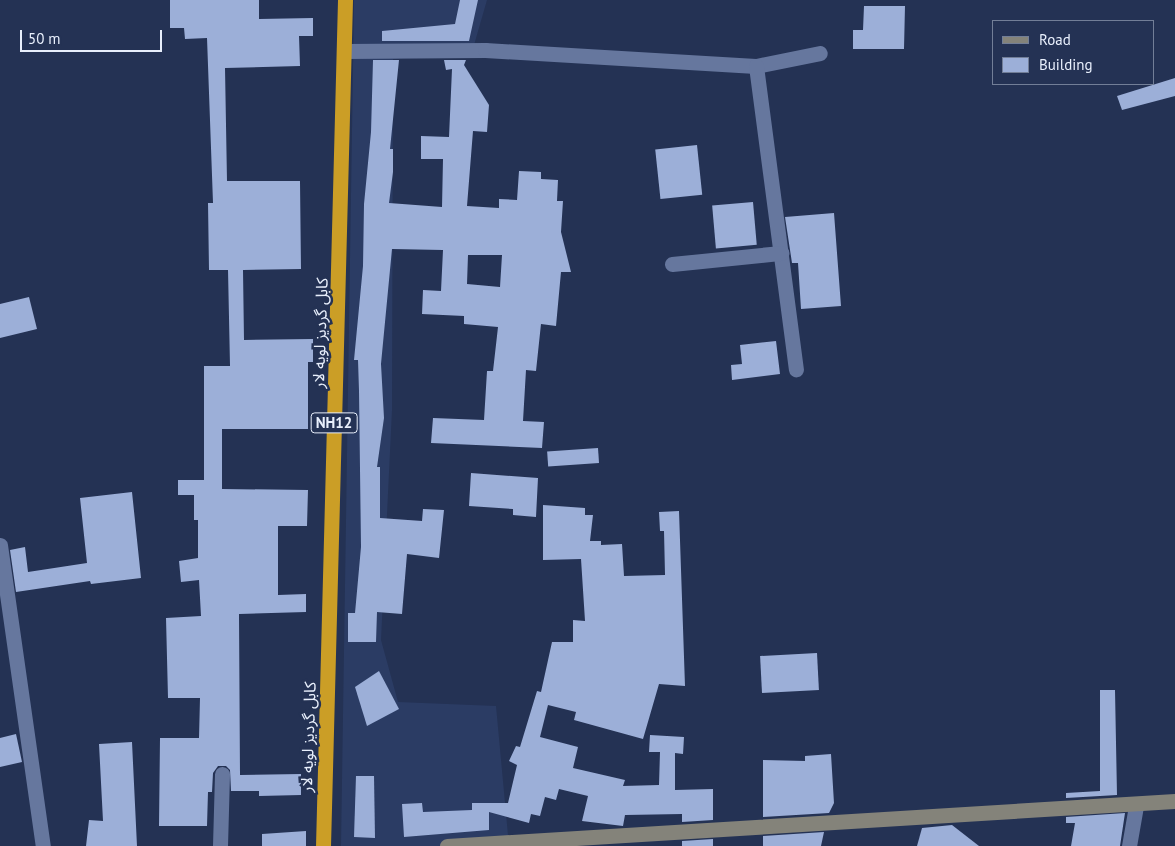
<!DOCTYPE html>
<meta charset="utf-8">
<style>
body{margin:0}
#map{position:relative;width:1175px;height:846px;overflow:hidden;background:#243254;font-family:"PT Sans","Noto Sans Arabic",sans-serif}
div>[style]{position:absolute}
[style*='--x']{left:calc(var(--x)*1px);top:calc(var(--y)*1px);width:calc(var(--w)*1px);rotate:calc(var(--a)*1deg)}
.built>*{inset:0;background:#2b3c64}
.building>*{inset:0;background:#9cafd8;transform-origin:0 0}
.street>*{height:15px;margin:-7.5px;padding:0 7.5px;transform-origin:7.5px;border-radius:7.5px;background:#66779e}
.secondary>*{height:15px;margin:-7.5px;padding:0 7.5px;transform-origin:7.5px;border-radius:7.5px;background:#84837a}
.highway>*{height:15px;margin:-7.5px;padding:0 7.5px;transform-origin:7.5px;border-radius:7.5px;background:#cb9e26}
span{translate:-50% -50%;white-space:nowrap;text-align:center;line-height:1.15;-webkit-text-stroke:5px #243254;paint-order:stroke}
.shield-label span{padding:1px 4px;background:#243254;border:1px solid;border-radius:4px;-webkit-text-stroke-width:0}
.shield-label{font-size:15px;color:#e8effc;font-weight:700}
.street-label{font-size:16px;color:#e8effc}
.legend{position:absolute;left:992px;top:20px;width:162px;height:65px;box-sizing:border-box;background:#243254;border:1px solid #727e97;margin:0;padding:6px 9px;list-style:none;font-size:15px;color:#e8effc}
.legend li{display:flex;align-items:center;gap:10px;height:25px}
.legend b{width:25px;border:1px solid #727e97}
.scale{position:absolute;left:20px;top:30px;width:142px;height:22px;box-sizing:border-box;border:2px solid #e8effc;border-top:0;padding-left:6px;font-size:15px;line-height:18px;white-space:nowrap;color:#e8effc;-webkit-text-stroke:4px #243254;paint-order:stroke}
</style>
<div id="map">
<div class="built">
<div style="clip-path:polygon(354px 0,487px 0,472px 52px,393px 59px,392px 410px,381px 640px,398px 702px,496px 706px,509px 846px,341px 846px)"></div>
</div>
<div class="building">
<div style="clip-path:polygon(170px 0,259px 0,259px 19px,313px 18px,313px 36px,299px 36px,300px 66px,225px 68px,227px 181px,300px 181px,301px 269px,243px 270px,244px 340px,313px 339px,313px 362px,308px 362px,308px 429px,222px 429px,222px 489px,308px 490px,307px 526px,278px 526px,278px 595px,306px 594px,306px 612px,239px 614px,240px 775px,301px 774px,301px 795px,259px 796px,259px 791px,231px 791px,230px 770px,226px 766px,218px 766px,213px 773px,212px 792px,208px 792px,207px 826px,159px 826px,160px 738px,199px 738px,200px 698px,168px 698px,166px 618px,201px 616px,199px 580px,181px 582px,179px 561px,198px 558px,198px 520px,194px 520px,194px 495px,178px 495px,178px 480px,204px 480px,204px 366px,230px 366px,228px 270px,209px 270px,208px 203px,213px 203px,207px 38px,185px 39px,184px 28px,170px 28px)"></div>
<div style="clip-path:polygon(460px 0,478px 0,469px 41px,382px 41px,382px 31px,455px 24px)"></div>
<div style="clip-path:polygon(864px 6px,905px 6px,904px 49px,853px 49px,853px 30px,863px 30px)"></div>
<div style="clip-path:polygon(evenodd,373px 60px,399px 60px,390px 149px,393px 149px,393px 172px,389px 203px,442px 207px,443px 159px,421px 159px,421px 136px,449px 137px,452px 69px,446px 70px,444px 60px,466px 60px,464px 65px,489px 105px,487px 132px,473px 131px,467px 206px,499px 208px,499px 199px,517px 200px,519px 171px,541px 172px,541px 179px,558px 180px,557px 201px,563px 201px,561px 232px,571px 272px,561px 272px,556px 326px,541px 324px,536px 371px,526px 370px,523px 421px,544px 422px,542px 448px,431px 443px,433px 418px,484px 420px,487px 371px,493px 371px,498px 327px,464px 324px,464px 316px,422px 314px,423px 290px,441px 291px,443px 250px,392px 249px,381px 364px,384px 418px,377px 467px,380px 467px,380px 518px,422px 521px,423px 509px,444px 510px,439px 558px,407px 554px,402px 614px,377px 612px,376px 642px,348px 642px,348px 613px,355px 613px,361px 547px,359px 391px,358px 360px,354px 360px,363px 266px,364px 204px,371px 132px,373px 60px,468px 255px,502px 255px,500px 287px,467px 284px,468px 255px)"></div>
<div style="clip-path:polygon(1175px 78px,1175px 96px,1122px 110px,1117px 96px)"></div>
<div style="left:697px;top:145px;width:50px;height:42px;rotate:84deg"></div>
<div style="left:753px;top:202px;width:43px;height:41px;rotate:85deg"></div>
<div style="clip-path:polygon(834px 213px,841px 306px,801px 309px,798px 263px,792px 263px,785px 217px)"></div>
<div style="clip-path:polygon(29px 297px,37px 329px,0 338px,0 304px)"></div>
<div style="clip-path:polygon(776px 341px,780px 374px,732px 380px,731px 365px,742px 364px,740px 345px)"></div>
<div style="left:598px;top:448px;width:15px;height:51px;rotate:86deg"></div>
<div style="clip-path:polygon(471px 473px,538px 478px,536px 517px,513px 515px,513px 509px,469px 506px)"></div>
<div style="clip-path:polygon(132px 492px,141px 578px,91px 584px,90px 581px,16px 592px,10px 550px,25px 547px,28px 572px,87px 563px,80px 498px)"></div>
<div style="clip-path:polygon(543px 505px,585px 508px,585px 515px,593px 515px,590px 541px,601px 541px,601px 545px,622px 544px,624px 576px,665px 575px,664px 531px,660px 531px,659px 512px,679px 511px,685px 686px,659px 684px,643px 739px,574px 720px,576px 712px,548px 705px,540px 737px,578px 747px,573px 768px,625px 780px,623px 786px,659px 785px,660px 752px,649px 752px,650px 735px,684px 737px,683px 754px,675px 753px,675px 790px,713px 789px,713px 820px,682px 822px,682px 814px,625px 815px,623px 826px,582px 821px,588px 796px,559px 789px,556px 800px,545px 797px,540px 816px,531px 814px,529px 823px,489px 812px,489px 830px,404px 837px,402px 804px,422px 803px,423px 812px,472px 810px,472px 803px,508px 803px,517px 765px,509px 761px,516px 746px,520px 747px,537px 691px,541px 692px,552px 642px,573px 642px,573px 620px,585px 621px,581px 559px,543px 560px)"></div>
<div style="left:817px;top:653px;width:37px;height:57px;rotate:87deg"></div>
<div style="clip-path:polygon(379px 671px,399px 709px,367px 726px,355px 687px)"></div>
<div style="clip-path:polygon(1100px 690px,1115px 690px,1117px 795px,1066px 798px,1066px 793px,1100px 791px)"></div>
<div style="clip-path:polygon(16px 734px,22px 762px,0 767px,0 738px)"></div>
<div style="clip-path:polygon(132px 742px,137px 846px,86px 846px,89px 820px,103px 821px,99px 744px)"></div>
<div style="clip-path:polygon(831px 754px,834px 803px,829px 813px,763px 817px,763px 760px,805px 761px,805px 756px)"></div>
<div style="clip-path:polygon(356px 776px,374px 776px,375px 838px,354px 837px)"></div>
<div style="clip-path:polygon(1125px 813px,1120px 846px,1071px 846px,1075px 823px,1066px 823px,1066px 817px)"></div>
<div style="clip-path:polygon(952px 825px,979px 846px,917px 846px,922px 828px)"></div>
<div style="clip-path:polygon(306px 831px,306px 846px,262px 846px,262px 834px)"></div>
<div style="clip-path:polygon(824px 832px,821px 846px,763px 846px,763px 836px)"></div>
<div style="clip-path:polygon(713px 839px,713px 846px,682px 846px,682px 841px)"></div>
</div>
<div class="street">
<div style="--x:345;--y:51;--w:140;--a:-0.4"></div>
<div style="--x:485;--y:50;--w:271;--a:3.4"></div>
<div style="--x:756;--y:66;--w:65;--a:-11.5"></div>
<div style="--x:756;--y:66;--w:306;--a:82.5"></div>
<div style="--x:672;--y:264;--w:110;--a:-5.8"></div>
<div style="--x:0;--y:545;--w:304;--a:81.9"></div>
<div style="--x:220;--y:846;--w:72;--a:-88.4"></div>
<div style="--x:1129;--y:846;--w:41;--a:-80.1"></div>
</div>
<div class="secondary">
<div style="--x:447;--y:846;--w:729;--a:-3.54"></div>
</div>
<div class="highway">
<div style="--x:323;--y:846;--w:846;--a:-88.51"></div>
</div>
<div class="shield-label">
<span style="left:334px;top:423px">NH12</span>
</div>
<div class="street-label">
<span style="left:320px;top:333px;rotate:-88deg">کابل گردیز لویه لار</span>
<span style="left:308px;top:737px;rotate:-88deg">کابل گردیز لویه لار</span>
</div>
<ul class="legend">
<li><b style="height:6px;background:#84837a"></b>Road</li>
<li><b style="height:14px;background:#9cafd8"></b>Building</li>
</ul>
<div class="scale">50 m</div>
</div>
